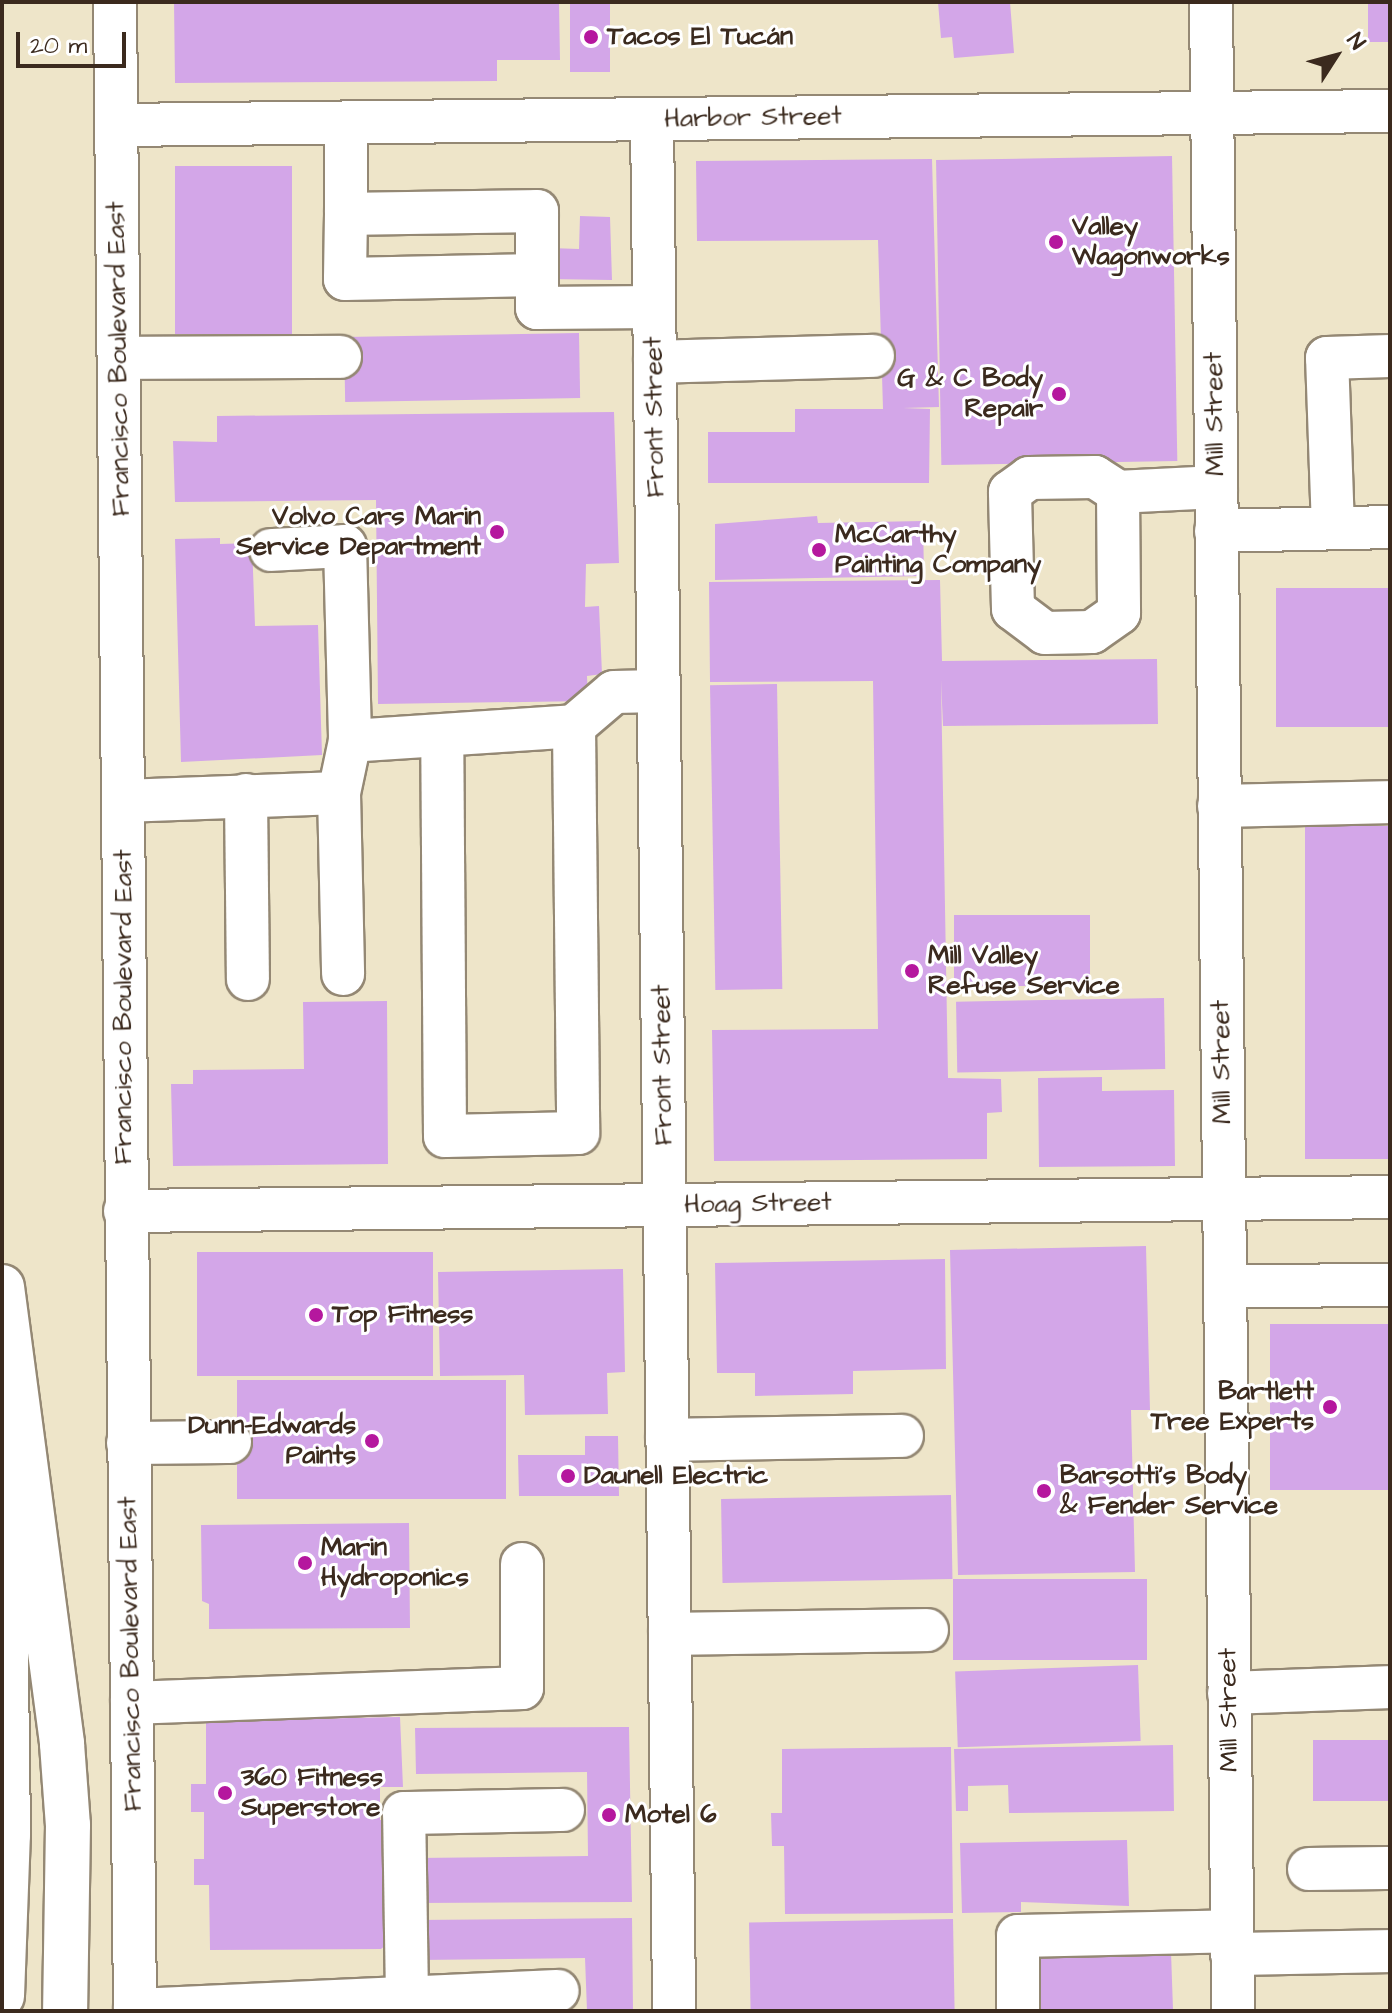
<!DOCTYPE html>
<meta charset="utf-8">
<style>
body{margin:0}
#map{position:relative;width:1392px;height:2013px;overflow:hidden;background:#eee5c9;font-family:"Architects Daughter",sans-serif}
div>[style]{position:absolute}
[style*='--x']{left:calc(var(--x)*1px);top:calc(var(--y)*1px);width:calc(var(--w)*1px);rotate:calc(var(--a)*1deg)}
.building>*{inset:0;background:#d3a6e8;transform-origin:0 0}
.roads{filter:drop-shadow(2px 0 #948874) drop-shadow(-2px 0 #948874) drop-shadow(0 2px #948874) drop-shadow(0 -2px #948874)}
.minor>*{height:42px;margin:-21px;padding:0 21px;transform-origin:21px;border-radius:21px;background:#fff}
.highway>*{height:44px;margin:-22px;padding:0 22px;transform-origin:22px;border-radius:22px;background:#fff}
.dots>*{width:22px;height:22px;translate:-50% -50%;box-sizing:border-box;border:4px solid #fff;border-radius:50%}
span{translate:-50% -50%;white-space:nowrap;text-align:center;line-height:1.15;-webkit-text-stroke:6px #fff;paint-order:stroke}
.poi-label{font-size:26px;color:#3b2a1e;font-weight:700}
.left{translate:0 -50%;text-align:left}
.right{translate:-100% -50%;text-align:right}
.street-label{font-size:26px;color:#3b2a1e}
.frame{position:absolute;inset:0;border:4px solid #3b2a1e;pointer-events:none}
.north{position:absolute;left:1296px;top:16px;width:80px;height:80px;-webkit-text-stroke:6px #fff;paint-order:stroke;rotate:54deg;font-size:22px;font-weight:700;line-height:32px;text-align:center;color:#3b2a1e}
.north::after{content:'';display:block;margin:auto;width:28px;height:36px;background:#3b2a1e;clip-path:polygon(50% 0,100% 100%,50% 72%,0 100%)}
.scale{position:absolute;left:16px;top:32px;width:110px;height:36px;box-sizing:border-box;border:4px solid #3b2a1e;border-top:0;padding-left:10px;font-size:24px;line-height:28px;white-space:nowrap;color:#3b2a1e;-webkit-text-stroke:6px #fff;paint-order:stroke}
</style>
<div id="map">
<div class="building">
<div style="clip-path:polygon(174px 2px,559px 2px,560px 60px,497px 60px,497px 81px,175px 83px)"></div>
<div style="left:570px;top:2px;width:40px;height:70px"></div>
<div style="clip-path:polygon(938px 2px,1010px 2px,1014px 53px,954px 58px,952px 37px,941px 38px)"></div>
<div style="left:1368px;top:2px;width:22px;height:40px"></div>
<div style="left:1172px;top:156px;width:305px;height:236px;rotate:89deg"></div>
<div style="clip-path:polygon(932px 159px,939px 407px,903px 408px,930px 409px,929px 483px,708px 483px,708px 432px,795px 432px,795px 409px,883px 409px,878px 240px,697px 241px,696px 161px)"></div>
<div style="left:175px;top:166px;width:117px;height:168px"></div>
<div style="clip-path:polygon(580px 216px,610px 217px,612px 280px,549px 279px,550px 248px,579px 249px)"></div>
<div style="left:579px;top:333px;width:65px;height:235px;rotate:89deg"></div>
<div style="clip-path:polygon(614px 412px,619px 563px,586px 564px,585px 607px,599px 606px,602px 674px,587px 676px,588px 701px,378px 704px,376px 500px,175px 502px,173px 441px,217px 442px,217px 416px)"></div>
<div style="clip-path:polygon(817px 516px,818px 523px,923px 521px,924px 576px,715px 580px,715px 524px)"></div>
<div style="clip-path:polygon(220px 538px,220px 544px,252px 543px,255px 626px,318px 625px,322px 755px,181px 762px,175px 539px)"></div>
<div style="clip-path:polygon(940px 580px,942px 661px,1157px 659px,1158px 724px,943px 726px,941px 680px,948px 1078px,1001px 1079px,1002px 1112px,987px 1113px,987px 1159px,714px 1161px,712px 1030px,878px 1029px,873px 681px,710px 682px,709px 582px)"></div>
<div style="left:1390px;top:588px;width:139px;height:114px;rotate:90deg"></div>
<div style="left:777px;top:684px;width:305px;height:67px;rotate:89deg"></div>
<div style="left:1390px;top:826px;width:333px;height:85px;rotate:90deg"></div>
<div style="left:1090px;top:915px;width:71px;height:136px;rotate:90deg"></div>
<div style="left:1164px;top:998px;width:71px;height:208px;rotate:89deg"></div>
<div style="clip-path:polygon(387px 1001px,388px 1164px,173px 1166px,171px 1084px,193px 1084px,193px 1070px,304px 1069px,303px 1002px)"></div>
<div style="clip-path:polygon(1102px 1077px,1102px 1091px,1174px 1090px,1175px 1166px,1039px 1167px,1038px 1078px)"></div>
<div style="clip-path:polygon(1146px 1246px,1150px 1410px,1131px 1410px,1135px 1572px,958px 1575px,950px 1250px)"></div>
<div style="left:433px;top:1252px;width:124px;height:236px;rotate:90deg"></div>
<div style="clip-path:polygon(945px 1259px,946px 1369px,853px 1371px,853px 1394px,755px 1396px,755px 1373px,717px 1373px,715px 1263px)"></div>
<div style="clip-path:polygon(623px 1269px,625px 1372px,607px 1373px,608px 1414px,525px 1415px,524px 1375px,440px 1376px,438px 1272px)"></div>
<div style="left:1270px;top:1324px;width:120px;height:166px"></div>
<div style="left:506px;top:1380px;width:119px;height:269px;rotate:90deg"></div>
<div style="clip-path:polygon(585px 1436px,618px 1436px,619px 1496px,519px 1496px,518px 1455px,585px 1455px)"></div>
<div style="left:951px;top:1495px;width:84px;height:230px;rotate:89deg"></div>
<div style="clip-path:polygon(409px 1523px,410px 1628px,209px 1629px,209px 1604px,202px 1601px,201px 1525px)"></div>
<div style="left:1147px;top:1579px;width:81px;height:194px;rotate:90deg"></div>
<div style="left:1138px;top:1665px;width:76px;height:183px;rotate:88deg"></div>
<div style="clip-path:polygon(400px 1717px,403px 1787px,380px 1787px,380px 1820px,390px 1820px,392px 1940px,381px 1949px,210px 1950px,209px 1885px,194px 1885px,194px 1859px,204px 1859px,204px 1812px,191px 1812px,191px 1784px,206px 1784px,206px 1721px)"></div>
<div style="clip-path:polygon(629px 1727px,632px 1902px,417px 1903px,417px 1858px,588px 1856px,587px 1772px,416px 1774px,415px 1728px)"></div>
<div style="left:1390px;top:1740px;width:61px;height:77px;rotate:90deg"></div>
<div style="clip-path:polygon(1173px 1745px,1174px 1811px,1009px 1813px,1008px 1785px,968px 1786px,968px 1811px,956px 1811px,954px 1749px)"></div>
<div style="clip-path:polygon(951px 1747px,953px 1913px,785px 1914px,784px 1846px,772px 1846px,771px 1813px,782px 1813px,782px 1749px)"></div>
<div style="clip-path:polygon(1127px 1840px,1129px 1906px,1021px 1902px,1021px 1912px,962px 1913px,960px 1843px)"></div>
<div style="clip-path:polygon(632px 1918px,633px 2011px,587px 2011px,585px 1958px,418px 1960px,416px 1920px)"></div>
<div style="left:953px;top:1919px;width:92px;height:204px;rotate:89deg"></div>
<div style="left:1171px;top:1952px;width:59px;height:143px;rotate:88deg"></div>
</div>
<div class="roads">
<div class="minor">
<div style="--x:115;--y:2;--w:2009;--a:89.43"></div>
<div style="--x:1211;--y:2;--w:2009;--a:89.37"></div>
<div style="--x:652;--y:119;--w:1892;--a:89.33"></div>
<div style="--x:346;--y:123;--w:91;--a:90"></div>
<div style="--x:346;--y:214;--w:191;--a:-0.9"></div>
<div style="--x:537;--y:211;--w:97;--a:90"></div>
<div style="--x:537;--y:308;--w:117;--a:-0.5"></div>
<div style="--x:116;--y:125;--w:1274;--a:-0.63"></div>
<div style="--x:346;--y:214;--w:65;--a:90.9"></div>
<div style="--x:345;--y:279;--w:192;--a:-1.2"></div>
<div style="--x:119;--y:358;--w:221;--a:-0.3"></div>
<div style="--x:655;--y:362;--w:218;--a:-1.6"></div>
<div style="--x:1118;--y:492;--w:121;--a:89.5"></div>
<div style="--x:1119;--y:613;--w:33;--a:145"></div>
<div style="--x:1092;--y:632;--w:47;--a:178.8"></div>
<div style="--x:1045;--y:633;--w:40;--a:-143"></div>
<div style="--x:1013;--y:609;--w:117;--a:-91.5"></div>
<div style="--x:1010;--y:492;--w:24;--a:-36"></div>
<div style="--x:1029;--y:478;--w:66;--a:-0.9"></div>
<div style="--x:1095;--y:477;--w:27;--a:33"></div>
<div style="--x:1118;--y:492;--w:98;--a:-2.9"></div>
<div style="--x:1333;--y:528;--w:170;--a:-92"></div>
<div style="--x:1327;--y:358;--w:63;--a:-1.8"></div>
<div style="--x:1216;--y:531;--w:174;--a:-1.3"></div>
<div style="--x:271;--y:550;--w:74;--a:-3.1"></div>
<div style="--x:345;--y:546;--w:195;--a:88.5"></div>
<div style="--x:574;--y:726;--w:52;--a:-40.4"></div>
<div style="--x:614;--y:692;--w:45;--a:-1.3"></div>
<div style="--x:339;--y:793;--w:181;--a:88.7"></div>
<div style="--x:246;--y:795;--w:184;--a:89.4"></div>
<div style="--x:123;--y:801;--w:216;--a:-2.1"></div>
<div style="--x:339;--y:793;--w:53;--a:-78.1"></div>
<div style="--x:350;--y:741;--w:225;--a:-3.8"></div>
<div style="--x:574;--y:726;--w:407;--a:89.4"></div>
<div style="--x:578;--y:1133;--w:133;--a:178.7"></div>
<div style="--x:445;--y:1136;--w:399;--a:-90.4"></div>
<div style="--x:1219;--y:806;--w:171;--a:-1.3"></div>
<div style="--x:125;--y:1211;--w:1265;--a:-0.63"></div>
<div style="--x:1225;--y:1286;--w:165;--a:-0.3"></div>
<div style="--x:667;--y:1440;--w:235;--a:-1"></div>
<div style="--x:128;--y:1443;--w:102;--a:-0.6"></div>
<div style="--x:670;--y:1634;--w:257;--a:-0.9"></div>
<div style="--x:1229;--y:1693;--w:161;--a:-2.1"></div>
<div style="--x:132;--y:1703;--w:390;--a:-2.2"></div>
<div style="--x:522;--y:1688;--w:124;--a:-90"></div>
<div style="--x:1309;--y:1869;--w:81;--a:-0.7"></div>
<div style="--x:1232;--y:1954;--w:158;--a:-1.1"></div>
<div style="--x:407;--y:1997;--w:184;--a:-90.9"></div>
<div style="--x:404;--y:1813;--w:159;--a:-1.1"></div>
<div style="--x:135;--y:2010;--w:423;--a:-2.6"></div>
<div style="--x:1018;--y:2011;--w:75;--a:-90"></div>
<div style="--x:1018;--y:1936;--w:214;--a:-1.3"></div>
</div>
<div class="highway">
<div style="--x:2;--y:1287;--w:461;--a:82.5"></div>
<div style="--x:62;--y:1744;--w:81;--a:85.8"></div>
<div style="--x:68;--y:1825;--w:186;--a:90.9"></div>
<div style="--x:2;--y:1996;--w:161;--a:-87.9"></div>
<div style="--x:8;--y:1835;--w:348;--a:-90.7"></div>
</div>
</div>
<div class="dots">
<div style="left:591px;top:37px;background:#b5179e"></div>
<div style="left:1056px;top:242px;background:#b5179e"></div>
<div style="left:1059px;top:394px;background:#b5179e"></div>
<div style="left:497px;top:532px;background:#b5179e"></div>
<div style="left:819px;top:550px;background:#b5179e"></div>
<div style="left:912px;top:971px;background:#b5179e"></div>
<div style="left:316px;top:1315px;background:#b5179e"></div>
<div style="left:1330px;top:1407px;background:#b5179e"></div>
<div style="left:372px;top:1441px;background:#b5179e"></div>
<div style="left:568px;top:1476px;background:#b5179e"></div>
<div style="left:1044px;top:1491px;background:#b5179e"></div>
<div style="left:305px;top:1563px;background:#b5179e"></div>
<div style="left:225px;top:1793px;background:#b5179e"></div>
<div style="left:609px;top:1815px;background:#b5179e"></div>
</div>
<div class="poi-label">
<span class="left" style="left:607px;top:37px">Tacos El Tucán</span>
<span class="left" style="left:1072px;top:242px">Valley<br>Wagonworks</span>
<span class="right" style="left:1043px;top:394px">G &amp; C Body<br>Repair</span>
<span class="right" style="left:481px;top:532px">Volvo Cars Marin<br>Service Department</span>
<span class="left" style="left:835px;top:550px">McCarthy<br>Painting Company</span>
<span class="left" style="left:928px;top:971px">Mill Valley<br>Refuse Service</span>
<span class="left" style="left:332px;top:1315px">Top Fitness</span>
<span class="right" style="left:1314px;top:1407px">Bartlett<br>Tree Experts</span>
<span class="right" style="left:356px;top:1441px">Dunn-Edwards<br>Paints</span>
<span class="left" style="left:584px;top:1476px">Daunell Electric</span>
<span class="left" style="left:1060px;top:1491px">Barsotti's Body<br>&amp; Fender Service</span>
<span class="left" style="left:321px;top:1563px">Marin<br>Hydroponics</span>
<span class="left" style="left:241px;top:1793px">360 Fitness<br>Superstore</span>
<span class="left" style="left:625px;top:1815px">Motel 6</span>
</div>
<div class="street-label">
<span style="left:753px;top:118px;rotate:-1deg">Harbor Street</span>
<span style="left:119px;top:359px;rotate:-91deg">Francisco Boulevard East</span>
<span style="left:1215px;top:414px;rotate:-91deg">Mill Street</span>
<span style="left:655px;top:417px;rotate:-91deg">Front Street</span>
<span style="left:124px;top:1007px;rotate:-90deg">Francisco Boulevard East</span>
<span style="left:1222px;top:1062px;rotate:-91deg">Mill Street</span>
<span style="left:663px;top:1065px;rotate:-91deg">Front Street</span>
<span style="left:758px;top:1204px;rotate:-1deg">Hoag Street</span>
<span style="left:131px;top:1654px;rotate:-91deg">Francisco Boulevard East</span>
<span style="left:1229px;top:1710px;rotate:-91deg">Mill Street</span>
</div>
<div class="frame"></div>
<div class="north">N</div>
<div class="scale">20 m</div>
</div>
